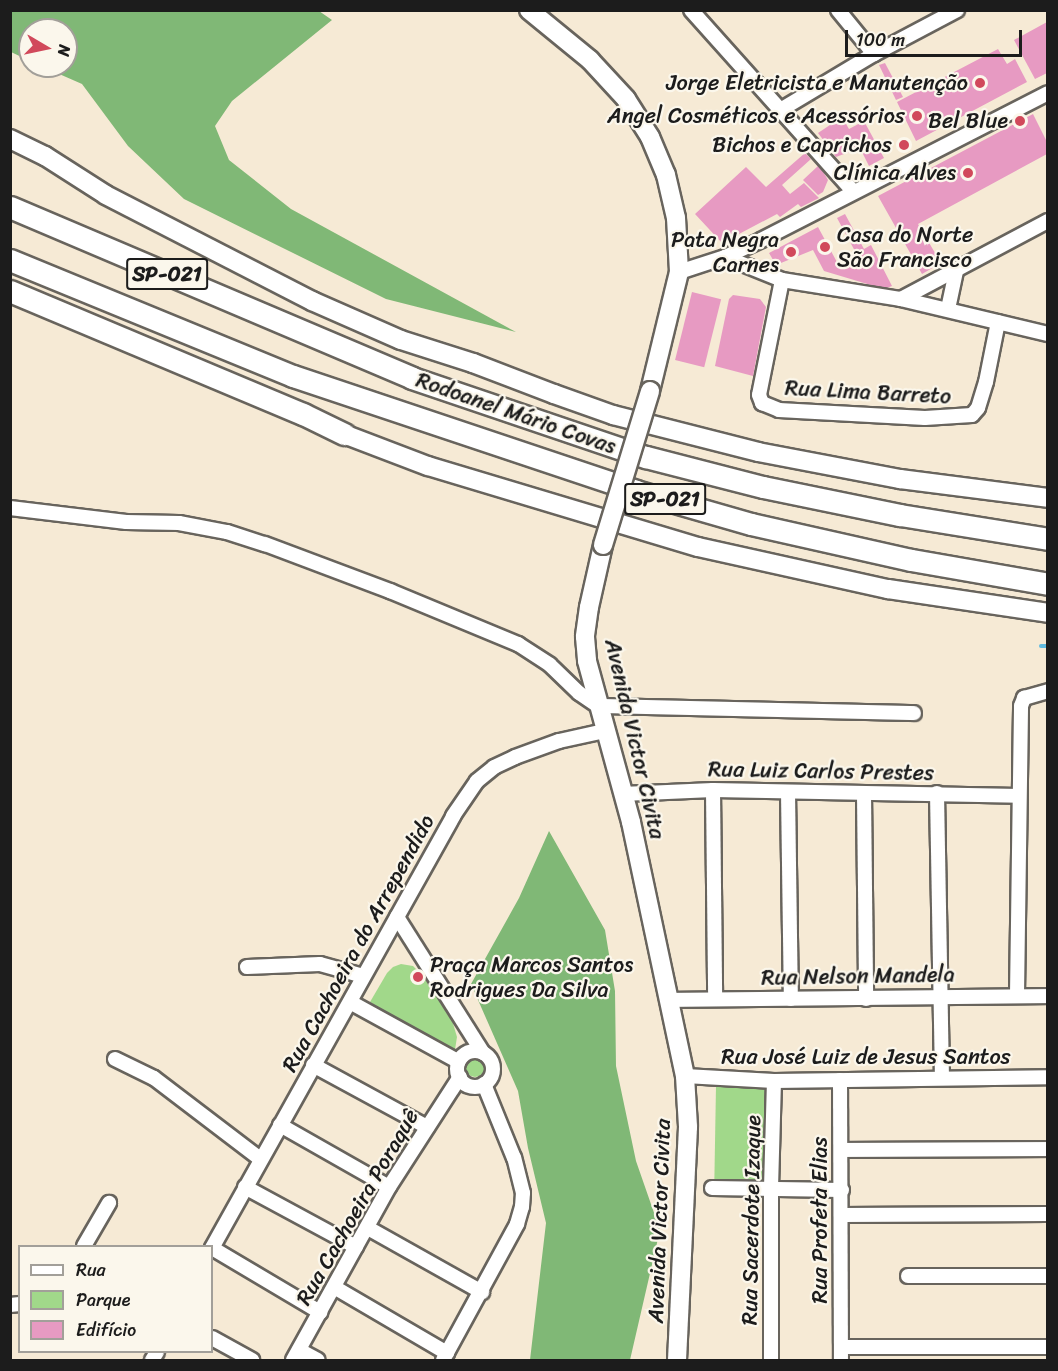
<!DOCTYPE html>
<meta charset="utf-8">
<style>
body{margin:0}
#map{position:relative;width:1058px;height:1371px;overflow:hidden;background:#f6ead5;font-family:Sriracha,sans-serif}
div>[style]{position:absolute}
[style*='--x']{left:calc(var(--x)*1px);top:calc(var(--y)*1px);width:calc(var(--w)*1px);rotate:calc(var(--a)*1deg)}
.green>*{inset:0;background:#a1d88a;transform-origin:0 0}
.round{border-radius:50%}
.forest>*{inset:0;background:#80b876}
.stream>*{height:4px;margin:-2px;padding:0 2px;transform-origin:2px;border-radius:2px;background:#61bbdf}
.building>*{inset:0;background:#e79ac2;transform-origin:0 0}
.roads{filter:drop-shadow(2px 0 #68645d) drop-shadow(-2px 0 #68645d) drop-shadow(0 2px #68645d) drop-shadow(0 -2px #68645d)}
.minor>*{height:14px;margin:-7px;padding:0 7px;transform-origin:7px;border-radius:7px;background:#fff}
.minor>.ring{margin:-7px;padding:0;box-sizing:content-box;background:none;border:14px solid #fff;border-radius:50%}
.major>*{height:18px;margin:-9px;padding:0 9px;transform-origin:9px;border-radius:9px;background:#fff}
.highway>*{height:21px;margin:-10.5px;padding:0 10.5px;transform-origin:10.5px;border-radius:10.5px;background:#fff}
.bridges{filter:drop-shadow(2px 0 #68645d) drop-shadow(-2px 0 #68645d) drop-shadow(0 2px #68645d) drop-shadow(0 -2px #68645d)}
.major-bridge>*{height:18px;margin:-9px;padding:0 9px;transform-origin:9px;border-radius:9px;background:#fff}
.dots>*{width:16px;height:16px;translate:-50% -50%;box-sizing:border-box;border:3px solid #fbf7ec;border-radius:50%}
span{translate:-50% -50%;white-space:nowrap;text-align:center;line-height:1.15;-webkit-text-stroke:4.5px #fbf7ec;paint-order:stroke}
.shield-label span{padding:2px 4px;background:#fbf7ec;border:2px solid;border-radius:4px;-webkit-text-stroke-width:0}
.shield-label{font-size:21px;color:#1c1c1c;font-weight:700}
.poi-label{font-size:22px;color:#1c1c1c}
.right{translate:-100% -50%;text-align:right}
.left{translate:0 -50%;text-align:left}
.street-label{font-size:22px;color:#1c1c1c}
.frame{position:absolute;inset:0;border:12px solid #1c1c1c;pointer-events:none}
.legend{position:absolute;left:18px;top:1245px;width:195px;height:108px;box-sizing:border-box;background:#fbf7ec;border:2px solid #a29f99;margin:0;padding:8px 10px;list-style:none;font-size:18px;color:#1c1c1c}
.legend li{display:flex;align-items:center;gap:12px;height:30px}
.legend b{width:30px;border:2px solid #a29f99}
.north{position:absolute;left:18px;top:18px;width:60px;height:60px;box-sizing:border-box;background:#fbf7ec;border:2px solid #a29f99;border-radius:50%;rotate:99deg;font-size:16px;font-weight:700;line-height:24px;text-align:center;color:#1c1c1c}
.north::after{content:'';display:block;margin:auto;width:21px;height:27px;background:#d1495b;clip-path:polygon(50% 0,100% 100%,50% 72%,0 100%)}
.scale{position:absolute;left:845px;top:30px;width:177px;height:27px;box-sizing:border-box;border:3px solid #1c1c1c;border-top:0;padding-left:8px;font-size:18px;line-height:21px;white-space:nowrap;color:#1c1c1c;-webkit-text-stroke:4px #fbf7ec;paint-order:stroke}
</style>
<div id="map">
<div class="green">
<div style="clip-path:polygon(401px 964px,413px 966px,423px 976px,452px 1020px,457px 1037px,454px 1056px,370px 1002px,387px 973px,393px 967px)"></div>
<div class="round" style="left:465px;top:1057px;width:20px;height:20px"></div>
<div style="left:716px;top:1086px;width:51px;height:96px;rotate:1deg"></div>
</div>
<div class="forest">
<div style="clip-path:polygon(11px 10px,319px 11px,332px 20px,232px 101px,215px 126px,229px 160px,291px 209px,516px 332px,386px 299px,184px 199px,128px 146px,82px 84px,41px 66px,66px 66px,66px 30px,30px 30px,30px 61px,11px 52px)"></div>
<div style="clip-path:polygon(549px 831px,605px 930px,615px 991px,616px 1066px,636px 1161px,660px 1230px,630px 1360px,530px 1360px,546px 1223px,528px 1148px,518px 1091px,471px 984px,519px 898px)"></div>
</div>
<div class="stream">
<div style="--x:1041;--y:646;--w:7;--a:0"></div>
</div>
<div class="building">
<div style="clip-path:polygon(1047px 22px,1047px 73px,1035px 79px,1014px 40px)"></div>
<div style="clip-path:polygon(998px 49px,1007px 64px,1015px 59px,1027px 82px,916px 141px,897px 102px)"></div>
<div style="clip-path:polygon(885px 63px,903px 97px,896px 100px,879px 65px)"></div>
<div style="clip-path:polygon(1033px 114px,1047px 142px,1047px 154px,918px 224px,941px 263px,922px 274px,878px 196px)"></div>
<div style="clip-path:polygon(842px 117px,849px 129px,864px 121px,884px 158px,869px 166px,860px 148px,836px 157px,818px 133px)"></div>
<div style="clip-path:polygon(805px 153px,811px 159px,782px 185px,790px 194px,804px 183px,819px 198px,801px 207px,798px 204px,780px 217px,777px 214px,722px 243px,695px 214px,746px 167px,766px 187px)"></div>
<div style="clip-path:polygon(819px 165px,828px 180px,823px 192px,818px 195px,803px 180px)"></div>
<div style="clip-path:polygon(845px 214px,864px 249px,871px 245px,892px 286px,884px 289px,824px 271px,813px 250px,776px 265px,769px 253px,818px 227px,838px 264px,856px 253px,837px 218px)"></div>
<div style="left:692px;top:292px;width:30px;height:70px;rotate:14deg"></div>
<div style="clip-path:polygon(733px 295px,760px 299px,766px 307px,753px 376px,715px 366px,729px 299px)"></div>
</div>
<div class="roads">
<div class="minor">
<div style="--x:691;--y:10;--w:243;--a:48.2"></div>
<div style="--x:838;--y:10;--w:57;--a:50.7"></div>
<div style="--x:782;--y:109;--w:107;--a:-30.9"></div>
<div style="--x:874;--y:54;--w:94;--a:-27.9"></div>
<div style="--x:725;--y:257;--w:61;--a:22"></div>
<div style="--x:782;--y:280;--w:121;--a:9.1"></div>
<div style="--x:901;--y:299;--w:151;--a:13.4"></div>
<div style="--x:679;--y:272;--w:48;--a:-18.1"></div>
<div style="--x:725;--y:257;--w:40;--a:-25"></div>
<div style="--x:761;--y:240;--w:322;--a:-27.1"></div>
<div style="--x:782;--y:280;--w:117;--a:101.3"></div>
<div style="--x:759;--y:395;--w:9;--a:69"></div>
<div style="--x:762;--y:403;--w:18;--a:22"></div>
<div style="--x:779;--y:410;--w:146;--a:3.1"></div>
<div style="--x:925;--y:418;--w:47;--a:-3.7"></div>
<div style="--x:972;--y:415;--w:9;--a:-49"></div>
<div style="--x:978;--y:408;--w:27;--a:-73"></div>
<div style="--x:986;--y:382;--w:61;--a:-78.7"></div>
<div style="--x:901;--y:299;--w:166;--a:-28"></div>
<div style="--x:948;--y:309;--w:40;--a:-78"></div>
<div style="--x:10;--y:508;--w:117;--a:6.9"></div>
<div style="--x:126;--y:522;--w:53;--a:1.1"></div>
<div style="--x:179;--y:523;--w:49;--a:10.6"></div>
<div style="--x:227;--y:532;--w:40;--a:18"></div>
<div style="--x:265;--y:544;--w:134;--a:20.6"></div>
<div style="--x:390;--y:591;--w:139;--a:22.5"></div>
<div style="--x:518;--y:644;--w:38;--a:33"></div>
<div style="--x:550;--y:665;--w:40;--a:44"></div>
<div style="--x:579;--y:693;--w:23;--a:34"></div>
<div style="--x:598;--y:706;--w:316;--a:1.3"></div>
<div style="--x:713;--y:790;--w:208;--a:89.4"></div>
<div style="--x:788;--y:792;--w:207;--a:89.2"></div>
<div style="--x:864;--y:793;--w:206;--a:89.4"></div>
<div style="--x:937;--y:793;--w:285;--a:89"></div>
<div style="--x:622;--y:794;--w:91;--a:-2.5"></div>
<div style="--x:713;--y:790;--w:306;--a:1.1"></div>
<div style="--x:397;--y:917;--w:161;--a:57.7"></div>
<div style="--x:247;--y:967;--w:73;--a:-2.4"></div>
<div style="--x:320;--y:964;--w:45;--a:15.6"></div>
<div style="--x:1017;--y:995;--w:289;--a:-89.2"></div>
<div style="--x:1021;--y:706;--w:9;--a:-69"></div>
<div style="--x:1024;--y:698;--w:25;--a:-16"></div>
<div style="--x:669;--y:1000;--w:379;--a:-0.6"></div>
<div style="--x:350;--y:1002;--w:124;--a:28.8"></div>
<div class="ring" style="left:457px;top:1051px;width:22px;height:22px"></div>
<div style="--x:115;--y:1059;--w:43;--a:26"></div>
<div style="--x:154;--y:1078;--w:132;--a:37.3"></div>
<div style="--x:313;--y:1065;--w:130;--a:28.5"></div>
<div style="--x:685;--y:1076;--w:89;--a:3.2"></div>
<div style="--x:774;--y:1081;--w:274;--a:-0.8"></div>
<div style="--x:840;--y:1080;--w:280;--a:89.8"></div>
<div style="--x:280;--y:1125;--w:125;--a:29.6"></div>
<div style="--x:842;--y:1150;--w:206;--a:-0.3"></div>
<div style="--x:245;--y:1187;--w:126;--a:28.4"></div>
<div style="--x:712;--y:1188;--w:130;--a:0.9"></div>
<div style="--x:842;--y:1215;--w:206;--a:-0.3"></div>
<div style="--x:368;--y:1228;--w:131;--a:29.3"></div>
<div style="--x:84;--y:1246;--w:50;--a:-59.8"></div>
<div style="--x:212;--y:1248;--w:495;--a:-60.8"></div>
<div style="--x:453;--y:816;--w:42;--a:-55.6"></div>
<div style="--x:477;--y:781;--w:22;--a:-39"></div>
<div style="--x:494;--y:767;--w:23;--a:-25"></div>
<div style="--x:515;--y:757;--w:47;--a:-20"></div>
<div style="--x:559;--y:741;--w:46;--a:-12.5"></div>
<div style="--x:212;--y:1248;--w:126;--a:30.7"></div>
<div style="--x:908;--y:1276;--w:140;--a:0"></div>
<div style="--x:334;--y:1287;--w:131;--a:30.3"></div>
<div style="--x:10;--y:1305;--w:10;--a:-6"></div>
<div style="--x:212;--y:1338;--w:46;--a:28.8"></div>
<div style="--x:841;--y:1347;--w:207;--a:0"></div>
<div style="--x:299;--y:1350;--w:21;--a:28"></div>
<div style="--x:152;--y:1360;--w:9;--a:-58"></div>
<div style="--x:293;--y:1360;--w:198;--a:-61"></div>
<div style="--x:389;--y:1187;--w:131;--a:-57.2"></div>
<div style="--x:443;--y:1360;--w:155;--a:-61.4"></div>
<div style="--x:517;--y:1224;--w:18;--a:-74"></div>
<div style="--x:522;--y:1207;--w:14;--a:-86"></div>
<div style="--x:523;--y:1193;--w:36;--a:-104"></div>
<div style="--x:514;--y:1158;--w:80;--a:-112.1"></div>
<div style="--x:771;--y:1360;--w:172;--a:-90"></div>
<div style="--x:771;--y:1188;--w:107;--a:-88.4"></div>
</div>
<div class="major">
<div style="--x:529;--y:10;--w:79;--a:39.3"></div>
<div style="--x:590;--y:60;--w:53;--a:47.3"></div>
<div style="--x:626;--y:99;--w:45;--a:57.7"></div>
<div style="--x:650;--y:137;--w:41;--a:67.2"></div>
<div style="--x:666;--y:175;--w:44;--a:76.9"></div>
<div style="--x:676;--y:218;--w:54;--a:86.8"></div>
<div style="--x:679;--y:272;--w:122;--a:103.7"></div>
<div style="--x:10;--y:139;--w:39;--a:26"></div>
<div style="--x:45;--y:156;--w:72;--a:32.6"></div>
<div style="--x:106;--y:195;--w:232;--a:27.2"></div>
<div style="--x:312;--y:301;--w:97;--a:23.7"></div>
<div style="--x:401;--y:340;--w:76;--a:17.7"></div>
<div style="--x:473;--y:363;--w:87;--a:20.9"></div>
<div style="--x:554;--y:394;--w:63;--a:19.6"></div>
<div style="--x:613;--y:415;--w:150;--a:14.3"></div>
<div style="--x:758;--y:452;--w:145;--a:10.8"></div>
<div style="--x:900;--y:479;--w:149;--a:7.3"></div>
<div style="--x:344;--y:434;--w:90;--a:20.9"></div>
<div style="--x:428;--y:466;--w:282;--a:16.7"></div>
<div style="--x:698;--y:547;--w:195;--a:12.5"></div>
<div style="--x:888;--y:589;--w:162;--a:8.5"></div>
<div style="--x:603;--y:545;--w:64;--a:102.7"></div>
<div style="--x:589;--y:607;--w:30;--a:98"></div>
<div style="--x:585;--y:637;--w:24;--a:85"></div>
<div style="--x:587;--y:661;--w:167;--a:74.7"></div>
<div style="--x:631;--y:822;--w:260;--a:78"></div>
<div style="--x:685;--y:1076;--w:51;--a:86.6"></div>
<div style="--x:688;--y:1127;--w:233;--a:92.7"></div>
</div>
<div class="highway">
<div style="--x:10;--y:207;--w:437;--a:23"></div>
<div style="--x:412;--y:378;--w:247;--a:18.7"></div>
<div style="--x:646;--y:457;--w:121;--a:14.4"></div>
<div style="--x:763;--y:487;--w:140;--a:11.6"></div>
<div style="--x:900;--y:515;--w:150;--a:9.2"></div>
<div style="--x:10;--y:260;--w:306;--a:22.3"></div>
<div style="--x:293;--y:376;--w:362;--a:18.5"></div>
<div style="--x:636;--y:491;--w:120;--a:16"></div>
<div style="--x:751;--y:524;--w:164;--a:12.7"></div>
<div style="--x:911;--y:560;--w:139;--a:9.9"></div>
<div style="--x:10;--y:291;--w:318;--a:22.8"></div>
<div style="--x:303;--y:414;--w:46;--a:26"></div>
</div>
</div>
<div class="bridges">
<div class="major-bridge">
<div style="--x:603;--y:545;--w:161;--a:-73"></div>
</div>
</div>
<div class="dots">
<div style="left:980px;top:83px;background:#d1495b"></div>
<div style="left:917px;top:116px;background:#d1495b"></div>
<div style="left:1020px;top:121px;background:#d1495b"></div>
<div style="left:904px;top:145px;background:#d1495b"></div>
<div style="left:968px;top:173px;background:#d1495b"></div>
<div style="left:825px;top:247px;background:#d1495b"></div>
<div style="left:791px;top:252px;background:#d1495b"></div>
<div style="left:418px;top:977px;background:#d1495b"></div>
</div>
<div class="shield-label">
<span style="left:167px;top:274px">SP-021</span>
<span style="left:665px;top:499px">SP-021</span>
</div>
<div class="poi-label">
<span class="right" style="left:968px;top:83px">Jorge Eletricista e Manutenção</span>
<span class="right" style="left:905px;top:116px">Angel Cosméticos e Acessórios</span>
<span class="right" style="left:1008px;top:121px">Bel Blue</span>
<span class="right" style="left:892px;top:145px">Bichos e Caprichos</span>
<span class="right" style="left:956px;top:173px">Clínica Alves</span>
<span class="left" style="left:837px;top:247px">Casa do Norte<br>São Francisco</span>
<span class="right" style="left:779px;top:252px">Pata Negra<br>Carnes</span>
<span class="left" style="left:430px;top:977px">Praça Marcos Santos<br>Rodrigues Da Silva</span>
</div>
<div class="street-label">
<span style="left:868px;top:392px;rotate:3deg">Rua Lima Barreto</span>
<span style="left:516px;top:413px;rotate:19deg">Rodoanel Mário Covas</span>
<span style="left:635px;top:739px;rotate:77deg">Avenida Victor Civita</span>
<span style="left:821px;top:771px;rotate:1deg">Rua Luiz Carlos Prestes</span>
<span style="left:358px;top:943px;rotate:-61deg">Rua Cachoeira do Arrependido</span>
<span style="left:858px;top:976px;rotate:-1deg">Rua Nelson Mandela</span>
<span style="left:866px;top:1057px">Rua José Luiz de Jesus Santos</span>
<span style="left:357px;top:1207px;rotate:-60deg">Rua Cachoeira Poraquê</span>
<span style="left:751px;top:1220px;rotate:-89deg">Rua Sacerdote Izaque</span>
<span style="left:820px;top:1220px;rotate:-90deg">Rua Profeta Elias</span>
<span style="left:659px;top:1221px;rotate:-88deg">Avenida Victor Civita</span>
</div>
<div class="frame"></div>
<ul class="legend">
<li><b style="height:8px;background:#fff"></b>Rua</li>
<li><b style="height:16px;background:#a1d88a"></b>Parque</li>
<li><b style="height:16px;background:#e79ac2"></b>Edifício</li>
</ul>
<div class="north">N</div>
<div class="scale">100 m</div>
</div>
